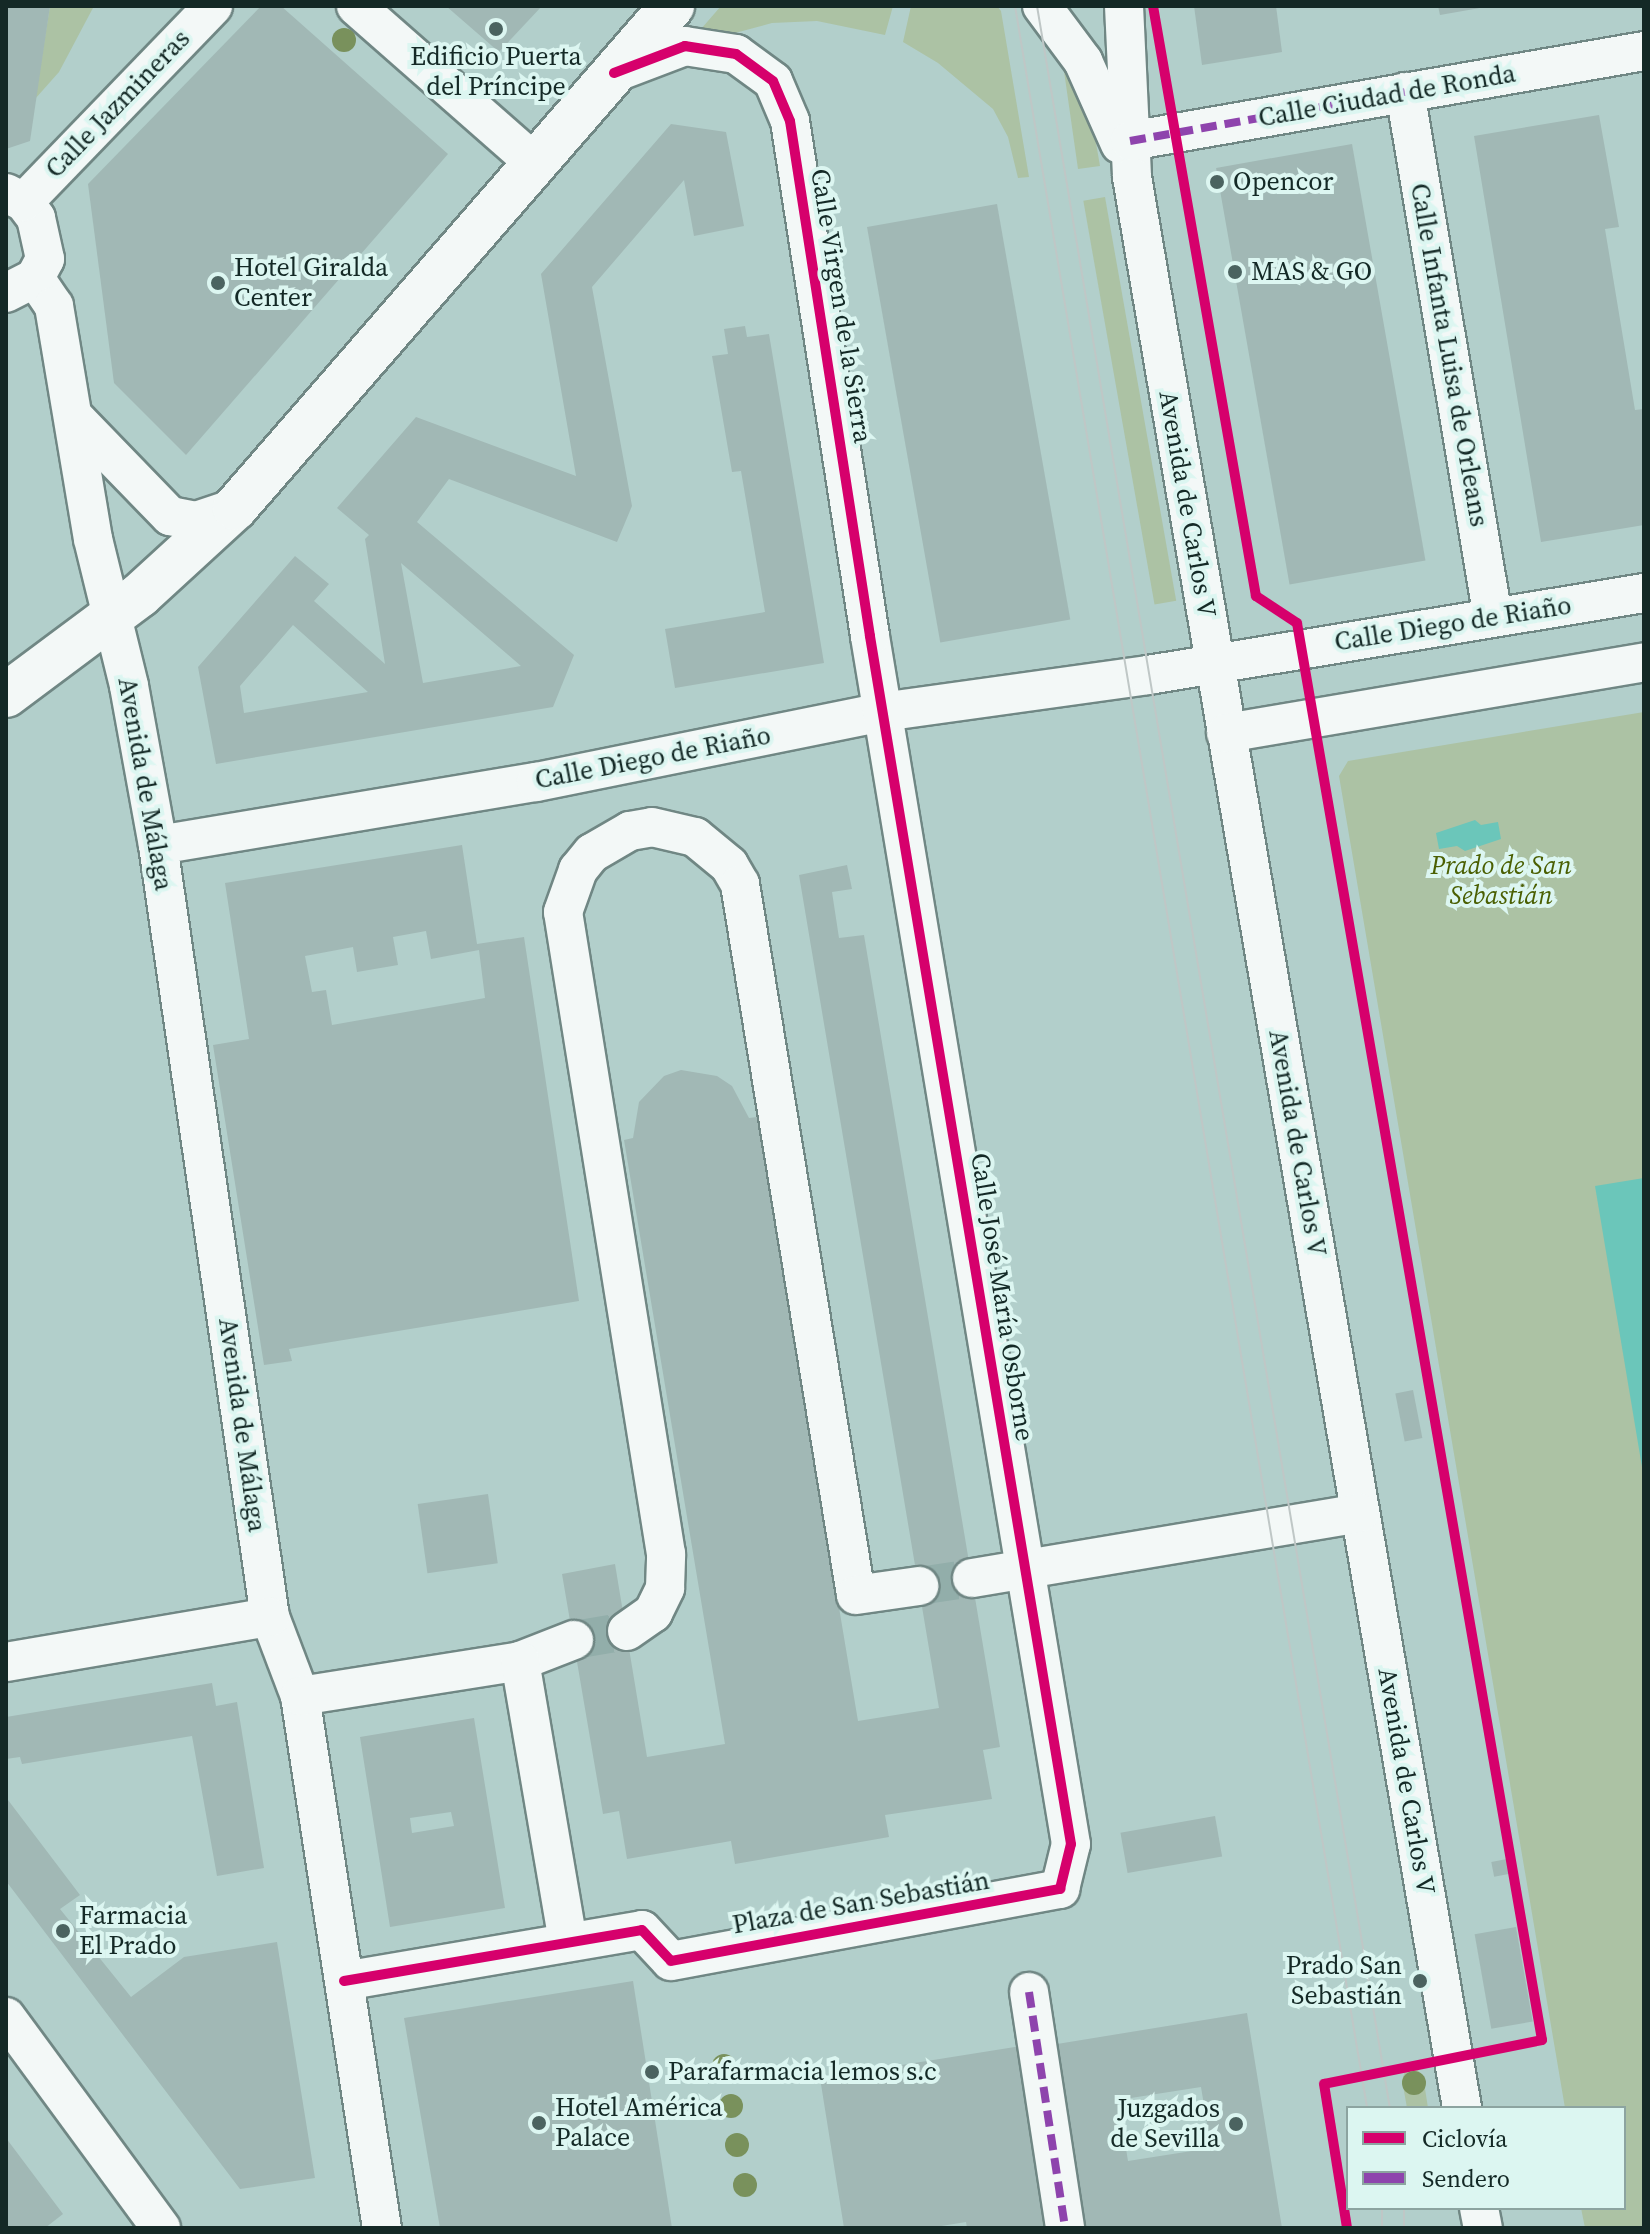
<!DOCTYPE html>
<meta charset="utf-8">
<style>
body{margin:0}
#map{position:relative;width:1650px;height:2234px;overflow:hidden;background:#b2cfcb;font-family:"Source Serif 4",serif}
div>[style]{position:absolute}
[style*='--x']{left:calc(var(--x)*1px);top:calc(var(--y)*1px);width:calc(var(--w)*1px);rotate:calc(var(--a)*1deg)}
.green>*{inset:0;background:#acc2a4;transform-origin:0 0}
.water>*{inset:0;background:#6bc6ba}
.building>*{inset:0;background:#a1b8b5;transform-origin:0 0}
.minor-tunnel>*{height:38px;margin-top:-19px;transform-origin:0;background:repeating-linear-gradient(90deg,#92aeaa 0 38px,transparent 0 57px)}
.roads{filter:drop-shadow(2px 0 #708784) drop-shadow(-2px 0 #708784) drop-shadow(0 2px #708784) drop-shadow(0 -2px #708784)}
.minor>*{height:38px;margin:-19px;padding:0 19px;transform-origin:19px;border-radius:19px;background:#f3f8f7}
.major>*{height:44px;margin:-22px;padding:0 22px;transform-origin:22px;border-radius:22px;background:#f3f8f7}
.tram>*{height:2px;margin:-1px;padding:0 1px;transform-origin:1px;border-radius:1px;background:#bfc7c6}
.quiet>*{height:8px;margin-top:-4px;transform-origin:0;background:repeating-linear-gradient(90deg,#8e44ad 0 16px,transparent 0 24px)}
.cycleway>*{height:10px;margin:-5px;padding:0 5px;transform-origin:5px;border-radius:5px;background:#d6006c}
.trees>*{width:24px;height:24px;margin:-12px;border-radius:50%;background:#79915c}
.dots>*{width:22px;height:22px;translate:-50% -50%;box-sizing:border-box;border:4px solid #dcf6f1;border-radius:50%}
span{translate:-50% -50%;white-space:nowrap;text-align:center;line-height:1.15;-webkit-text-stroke:8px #dcf6f1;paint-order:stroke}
.poi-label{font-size:26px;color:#142926}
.left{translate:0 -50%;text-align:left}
.right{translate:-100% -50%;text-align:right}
.street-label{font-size:26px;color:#142926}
.park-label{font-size:26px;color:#4a5f02;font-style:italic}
.frame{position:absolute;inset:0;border:8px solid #142926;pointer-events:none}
.legend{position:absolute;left:1346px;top:2106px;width:280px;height:104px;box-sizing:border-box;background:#dcf6f1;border:2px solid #8ca4a0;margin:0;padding:10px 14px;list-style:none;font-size:24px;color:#142926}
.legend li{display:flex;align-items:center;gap:16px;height:40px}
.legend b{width:40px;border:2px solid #8ca4a0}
</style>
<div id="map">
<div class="green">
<div style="clip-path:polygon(50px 6px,94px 6px,59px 72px,35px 99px)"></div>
<div style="clip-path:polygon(721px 6px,893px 6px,885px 35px,817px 21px,772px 23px,735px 33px,701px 29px)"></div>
<div style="clip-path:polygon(911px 6px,997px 6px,1001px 11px,1029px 177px,1018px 178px,1008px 137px,993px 109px,938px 63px,903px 42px)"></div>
<div style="clip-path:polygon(1063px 64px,1070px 66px,1091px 114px,1100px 166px,1078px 169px)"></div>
<div style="left:1105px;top:197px;width:410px;height:22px;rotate:80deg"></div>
<div style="clip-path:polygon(1644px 712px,1644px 2228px,1585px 2228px,1581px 2208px,1624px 2208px,1624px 2108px,1565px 2108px,1339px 776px,1348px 761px)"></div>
<div style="clip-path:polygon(1416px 2068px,1423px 2076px,1428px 2108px,1407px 2108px,1402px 2080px,1405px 2071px)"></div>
</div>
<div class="water">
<div style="clip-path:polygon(1475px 820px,1481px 825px,1498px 822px,1501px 839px,1465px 851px,1457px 846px,1439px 849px,1436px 833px)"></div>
<div style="clip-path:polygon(1644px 1178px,1644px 1479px,1595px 1186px)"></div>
</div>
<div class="building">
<div style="clip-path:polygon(6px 6px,50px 6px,30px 141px,6px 149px)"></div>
<div style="clip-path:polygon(261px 6px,281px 6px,448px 154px,186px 455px,114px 383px,88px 184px)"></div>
<div style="clip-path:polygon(446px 6px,542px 6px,499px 52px)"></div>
<div style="clip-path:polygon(1194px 6px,1276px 6px,1282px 52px,1202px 65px)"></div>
<div style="clip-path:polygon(1438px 6px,1480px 6px,1480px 8px,1440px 15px)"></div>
<div style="clip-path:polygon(1599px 115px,1619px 227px,1605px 229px,1635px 410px,1644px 409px,1644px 525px,1541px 542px,1474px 136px)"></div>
<div style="clip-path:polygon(evenodd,671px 124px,726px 132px,744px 226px,694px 236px,684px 180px,592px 287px,632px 506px,617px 542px,449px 479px,417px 522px,574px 655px,553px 707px,216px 764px,198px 667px,295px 556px,329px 584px,314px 601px,385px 664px,365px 539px,369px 535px,337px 508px,416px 417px,576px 476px,541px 274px,671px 124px,401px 563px,521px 666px,423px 683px,401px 563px,671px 124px,293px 625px,368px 692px,244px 713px,240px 686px,293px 625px)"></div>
<div style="left:1352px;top:144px;width:423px;height:138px;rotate:80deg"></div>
<div style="left:997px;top:204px;width:422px;height:132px;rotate:80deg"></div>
<div style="clip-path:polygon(745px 326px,747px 337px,769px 334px,824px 663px,675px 688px,665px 629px,765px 612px,741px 471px,732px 472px,712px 356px,728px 354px,724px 329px)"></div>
<div style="clip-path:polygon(evenodd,462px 845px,477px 944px,524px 937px,579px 1301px,289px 1349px,292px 1361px,264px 1365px,213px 1045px,249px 1039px,225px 883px,462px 845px,426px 931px,431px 959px,479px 950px,485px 998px,332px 1025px,326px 990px,312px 992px,305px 956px,353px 947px,357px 972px,398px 965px,393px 937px,426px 931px)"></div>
<div style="clip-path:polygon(847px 865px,852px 889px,832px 892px,839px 938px,864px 935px,1000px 1747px,983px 1750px,992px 1799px,885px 1815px,889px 1837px,735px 1864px,731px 1841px,627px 1859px,619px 1811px,603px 1814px,562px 1574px,615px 1564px,647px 1757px,725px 1744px,624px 1140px,633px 1138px,639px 1102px,664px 1076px,681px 1070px,717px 1076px,732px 1086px,749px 1118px,757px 1117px,858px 1721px,939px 1708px,799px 875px)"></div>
<div style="left:1413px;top:1390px;width:49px;height:18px;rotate:79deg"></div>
<div style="left:488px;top:1494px;width:70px;height:71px;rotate:82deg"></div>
<div style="clip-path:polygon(212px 1683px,216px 1706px,237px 1702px,264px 1868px,217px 1876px,192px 1736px,22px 1764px,20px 1757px,6px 1759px,6px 1717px)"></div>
<div style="clip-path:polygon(evenodd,474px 1718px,505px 1908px,390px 1927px,360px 1737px,474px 1718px,451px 1812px,454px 1826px,412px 1833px,410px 1818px,451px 1812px)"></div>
<div style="clip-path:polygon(8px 1800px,80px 1895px,60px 1909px,131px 1997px,184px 1957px,277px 1942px,315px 2178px,240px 2189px,6px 1881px)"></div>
<div style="left:1215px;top:1816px;width:41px;height:96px;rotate:80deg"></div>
<div style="left:1507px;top:1859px;width:15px;height:16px;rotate:79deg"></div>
<div style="left:1516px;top:1927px;width:96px;height:42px;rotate:80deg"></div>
<div style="clip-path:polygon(633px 1981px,672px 2228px,440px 2228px,404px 2018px)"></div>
<div style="clip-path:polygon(evenodd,1247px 2013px,1282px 2228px,1081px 2228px,1051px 2045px,1247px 2013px,1201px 2087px,1211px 2148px,1128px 2161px,1118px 2100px,1201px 2087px)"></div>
<div style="clip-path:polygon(1021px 2046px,1051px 2228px,967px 2228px,966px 2222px,929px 2228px,844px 2228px,820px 2078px)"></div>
<div style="clip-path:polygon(6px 2138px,63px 2214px,45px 2228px,6px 2228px)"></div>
</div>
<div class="minor-tunnel">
<div style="--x:919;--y:1586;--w:54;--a:-8.6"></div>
<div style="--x:574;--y:1640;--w:54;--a:-9.6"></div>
</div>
<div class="roads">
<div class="minor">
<div style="--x:356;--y:6;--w:240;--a:41.3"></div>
<div style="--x:1042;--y:6;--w:69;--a:53.3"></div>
<div style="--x:1083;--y:61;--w:91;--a:66"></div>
<div style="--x:1124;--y:6;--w:171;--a:87.3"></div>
<div style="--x:1132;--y:177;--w:1959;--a:80.3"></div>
<div style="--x:1405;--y:92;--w:533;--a:80.5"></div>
<div style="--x:1130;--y:141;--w:522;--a:-9.93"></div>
<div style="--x:6;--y:193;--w:20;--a:27"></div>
<div style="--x:24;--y:202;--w:20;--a:53"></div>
<div style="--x:36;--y:218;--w:42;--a:77.6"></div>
<div style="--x:45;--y:259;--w:21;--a:118"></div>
<div style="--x:35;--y:278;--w:33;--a:153"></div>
<div style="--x:24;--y:202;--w:272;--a:-46"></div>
<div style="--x:35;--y:278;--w:34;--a:56"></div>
<div style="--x:54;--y:306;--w:236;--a:80.5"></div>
<div style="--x:93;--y:539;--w:151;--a:76.2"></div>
<div style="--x:129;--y:686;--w:162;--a:79.7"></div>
<div style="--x:158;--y:845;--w:780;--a:81.75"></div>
<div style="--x:270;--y:1617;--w:85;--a:69.2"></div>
<div style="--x:300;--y:1696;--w:538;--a:81.24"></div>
<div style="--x:74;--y:417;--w:138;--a:45.9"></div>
<div style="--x:170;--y:516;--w:26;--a:11"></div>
<div style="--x:196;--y:521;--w:41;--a:-18.4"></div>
<div style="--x:1226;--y:733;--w:424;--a:-9.6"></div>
<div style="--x:158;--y:845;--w:383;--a:-9.5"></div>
<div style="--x:536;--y:782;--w:353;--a:-11.4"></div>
<div style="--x:882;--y:712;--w:269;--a:-7.9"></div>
<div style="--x:1148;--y:675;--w:503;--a:-9.39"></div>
<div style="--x:972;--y:1578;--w:393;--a:-9.5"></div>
<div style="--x:627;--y:1631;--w:32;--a:-35"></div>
<div style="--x:653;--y:1613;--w:28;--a:-64"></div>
<div style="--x:665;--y:1588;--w:34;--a:-88"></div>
<div style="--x:666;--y:1554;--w:650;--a:-99.11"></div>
<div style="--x:563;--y:912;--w:45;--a:-70.3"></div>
<div style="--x:578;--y:870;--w:22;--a:-51"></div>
<div style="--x:592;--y:853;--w:44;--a:-30.1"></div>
<div style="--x:630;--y:831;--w:22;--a:-10"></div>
<div style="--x:652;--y:827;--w:44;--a:13.1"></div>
<div style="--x:695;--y:837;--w:44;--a:39.5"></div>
<div style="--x:729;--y:865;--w:22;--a:60"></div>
<div style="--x:740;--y:884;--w:720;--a:80.73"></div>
<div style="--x:856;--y:1595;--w:64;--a:-8.1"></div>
<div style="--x:520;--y:1661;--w:58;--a:-21.3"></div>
<div style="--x:6;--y:1662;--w:268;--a:-9.7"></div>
<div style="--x:300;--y:1696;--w:223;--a:-9"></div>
<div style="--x:520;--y:1661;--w:285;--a:80.3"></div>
<div style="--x:344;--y:1981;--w:302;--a:-9.7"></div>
<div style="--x:642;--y:1930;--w:42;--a:46.9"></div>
<div style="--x:671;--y:1961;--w:396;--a:-10.5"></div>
<div style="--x:1060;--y:1889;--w:46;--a:-76.3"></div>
<div style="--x:1071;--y:1844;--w:1225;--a:-99.45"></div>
<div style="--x:870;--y:636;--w:521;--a:-98.83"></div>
<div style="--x:790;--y:121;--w:43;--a:-113"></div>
<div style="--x:773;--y:81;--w:46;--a:-143.9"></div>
<div style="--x:736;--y:54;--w:52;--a:-171.1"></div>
<div style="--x:685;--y:46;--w:76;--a:159.2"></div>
<div style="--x:1029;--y:1992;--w:239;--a:81.3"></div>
<div style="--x:6;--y:2017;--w:262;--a:53.7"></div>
<div style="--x:1479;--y:2208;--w:20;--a:79"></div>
</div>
<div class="major">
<div style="--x:6;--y:695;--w:167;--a:-36.7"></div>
<div style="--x:140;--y:595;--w:129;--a:-42.5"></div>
<div style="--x:235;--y:508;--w:666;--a:-48.96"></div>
</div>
</div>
<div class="tram">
<div style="--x:1015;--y:6;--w:2131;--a:80.49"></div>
<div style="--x:1037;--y:6;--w:2131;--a:80.47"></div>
<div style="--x:1382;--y:2228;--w:20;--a:-90"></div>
<div style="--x:1404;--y:2228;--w:20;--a:-90"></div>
</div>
<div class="quiet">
<div style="--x:1130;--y:141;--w:279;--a:-10.1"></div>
<div style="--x:1029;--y:1992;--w:239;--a:81.3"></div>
</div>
<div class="cycleway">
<div style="--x:1153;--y:6;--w:599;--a:80.1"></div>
<div style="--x:1256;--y:596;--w:49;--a:33.4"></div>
<div style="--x:1297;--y:623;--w:1438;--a:80.19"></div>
<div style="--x:1542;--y:2040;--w:222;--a:168.6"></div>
<div style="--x:1324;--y:2084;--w:146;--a:80.9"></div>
<div style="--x:344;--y:1981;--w:302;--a:-9.7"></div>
<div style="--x:642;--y:1930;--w:42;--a:46.9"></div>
<div style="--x:671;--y:1961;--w:396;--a:-10.5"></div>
<div style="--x:1060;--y:1889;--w:46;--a:-76.3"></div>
<div style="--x:1071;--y:1844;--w:1225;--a:-99.45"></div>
<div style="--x:870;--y:636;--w:521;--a:-98.83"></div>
<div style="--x:790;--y:121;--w:43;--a:-113"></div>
<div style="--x:773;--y:81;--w:46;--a:-143.9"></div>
<div style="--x:736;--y:54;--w:52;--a:-171.1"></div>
<div style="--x:685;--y:46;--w:76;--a:159.2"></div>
</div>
<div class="trees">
<div style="left:344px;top:40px"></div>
<div style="left:724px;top:2066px"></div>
<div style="left:1414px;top:2083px"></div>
<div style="left:731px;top:2106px"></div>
<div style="left:737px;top:2145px"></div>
<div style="left:745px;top:2185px"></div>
</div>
<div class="dots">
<div style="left:496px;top:29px;background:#4b6360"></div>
<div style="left:1217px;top:182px;background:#4b6360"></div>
<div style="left:1235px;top:272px;background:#4b6360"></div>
<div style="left:218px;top:283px;background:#4b6360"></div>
<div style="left:63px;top:1931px;background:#4b6360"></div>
<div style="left:1420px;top:1981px;background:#4b6360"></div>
<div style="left:652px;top:2072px;background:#4b6360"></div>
<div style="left:539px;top:2123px;background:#4b6360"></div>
<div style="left:1236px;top:2124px;background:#4b6360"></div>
</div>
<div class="poi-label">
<span style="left:496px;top:72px">Edificio Puerta<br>del Príncipe</span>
<span class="left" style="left:1233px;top:182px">Opencor</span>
<span class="left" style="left:234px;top:283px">Hotel Giralda<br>Center</span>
<span class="left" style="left:1251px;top:272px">MAS &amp; GO</span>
<span class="left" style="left:79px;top:1931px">Farmacia<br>El Prado</span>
<span class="right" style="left:1402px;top:1981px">Prado San<br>Sebastián</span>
<span class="left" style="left:668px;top:2072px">Parafarmacia lemos s.c</span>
<span class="left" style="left:555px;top:2123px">Hotel América<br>Palace</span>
<span class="right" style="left:1220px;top:2124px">Juzgados<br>de Sevilla</span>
</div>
<div class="street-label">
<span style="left:1387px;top:96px;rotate:-10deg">Calle Ciudad de Ronda</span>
<span style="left:118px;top:104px;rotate:-46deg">Calle Jazmineras</span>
<span style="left:841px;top:306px;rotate:81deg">Calle Virgen de la Sierra</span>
<span style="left:1449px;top:355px;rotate:80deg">Calle Infanta Luisa de Orleans</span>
<span style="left:1187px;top:504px;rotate:80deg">Avenida de Carlos V</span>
<span style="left:1453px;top:624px;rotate:-9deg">Calle Diego de Riaño</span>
<span style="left:653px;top:758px;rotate:-11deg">Calle Diego de Riaño</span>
<span style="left:145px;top:784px;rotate:80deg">Avenida de Málaga</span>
<span style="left:1297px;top:1143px;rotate:80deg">Avenida de Carlos V</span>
<span style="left:1002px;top:1297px;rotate:81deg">Calle José María Osborne</span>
<span style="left:242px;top:1425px;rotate:82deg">Avenida de Málaga</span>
<span style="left:1406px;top:1781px;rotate:80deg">Avenida de Carlos V</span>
<span style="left:861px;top:1903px;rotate:-10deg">Plaza de San Sebastián</span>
</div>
<div class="park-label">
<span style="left:1501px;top:881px">Prado de San<br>Sebastián</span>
</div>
<div class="frame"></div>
<ul class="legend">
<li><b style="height:10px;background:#d6006c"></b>Ciclovía</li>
<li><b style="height:10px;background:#8e44ad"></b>Sendero</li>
</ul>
</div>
